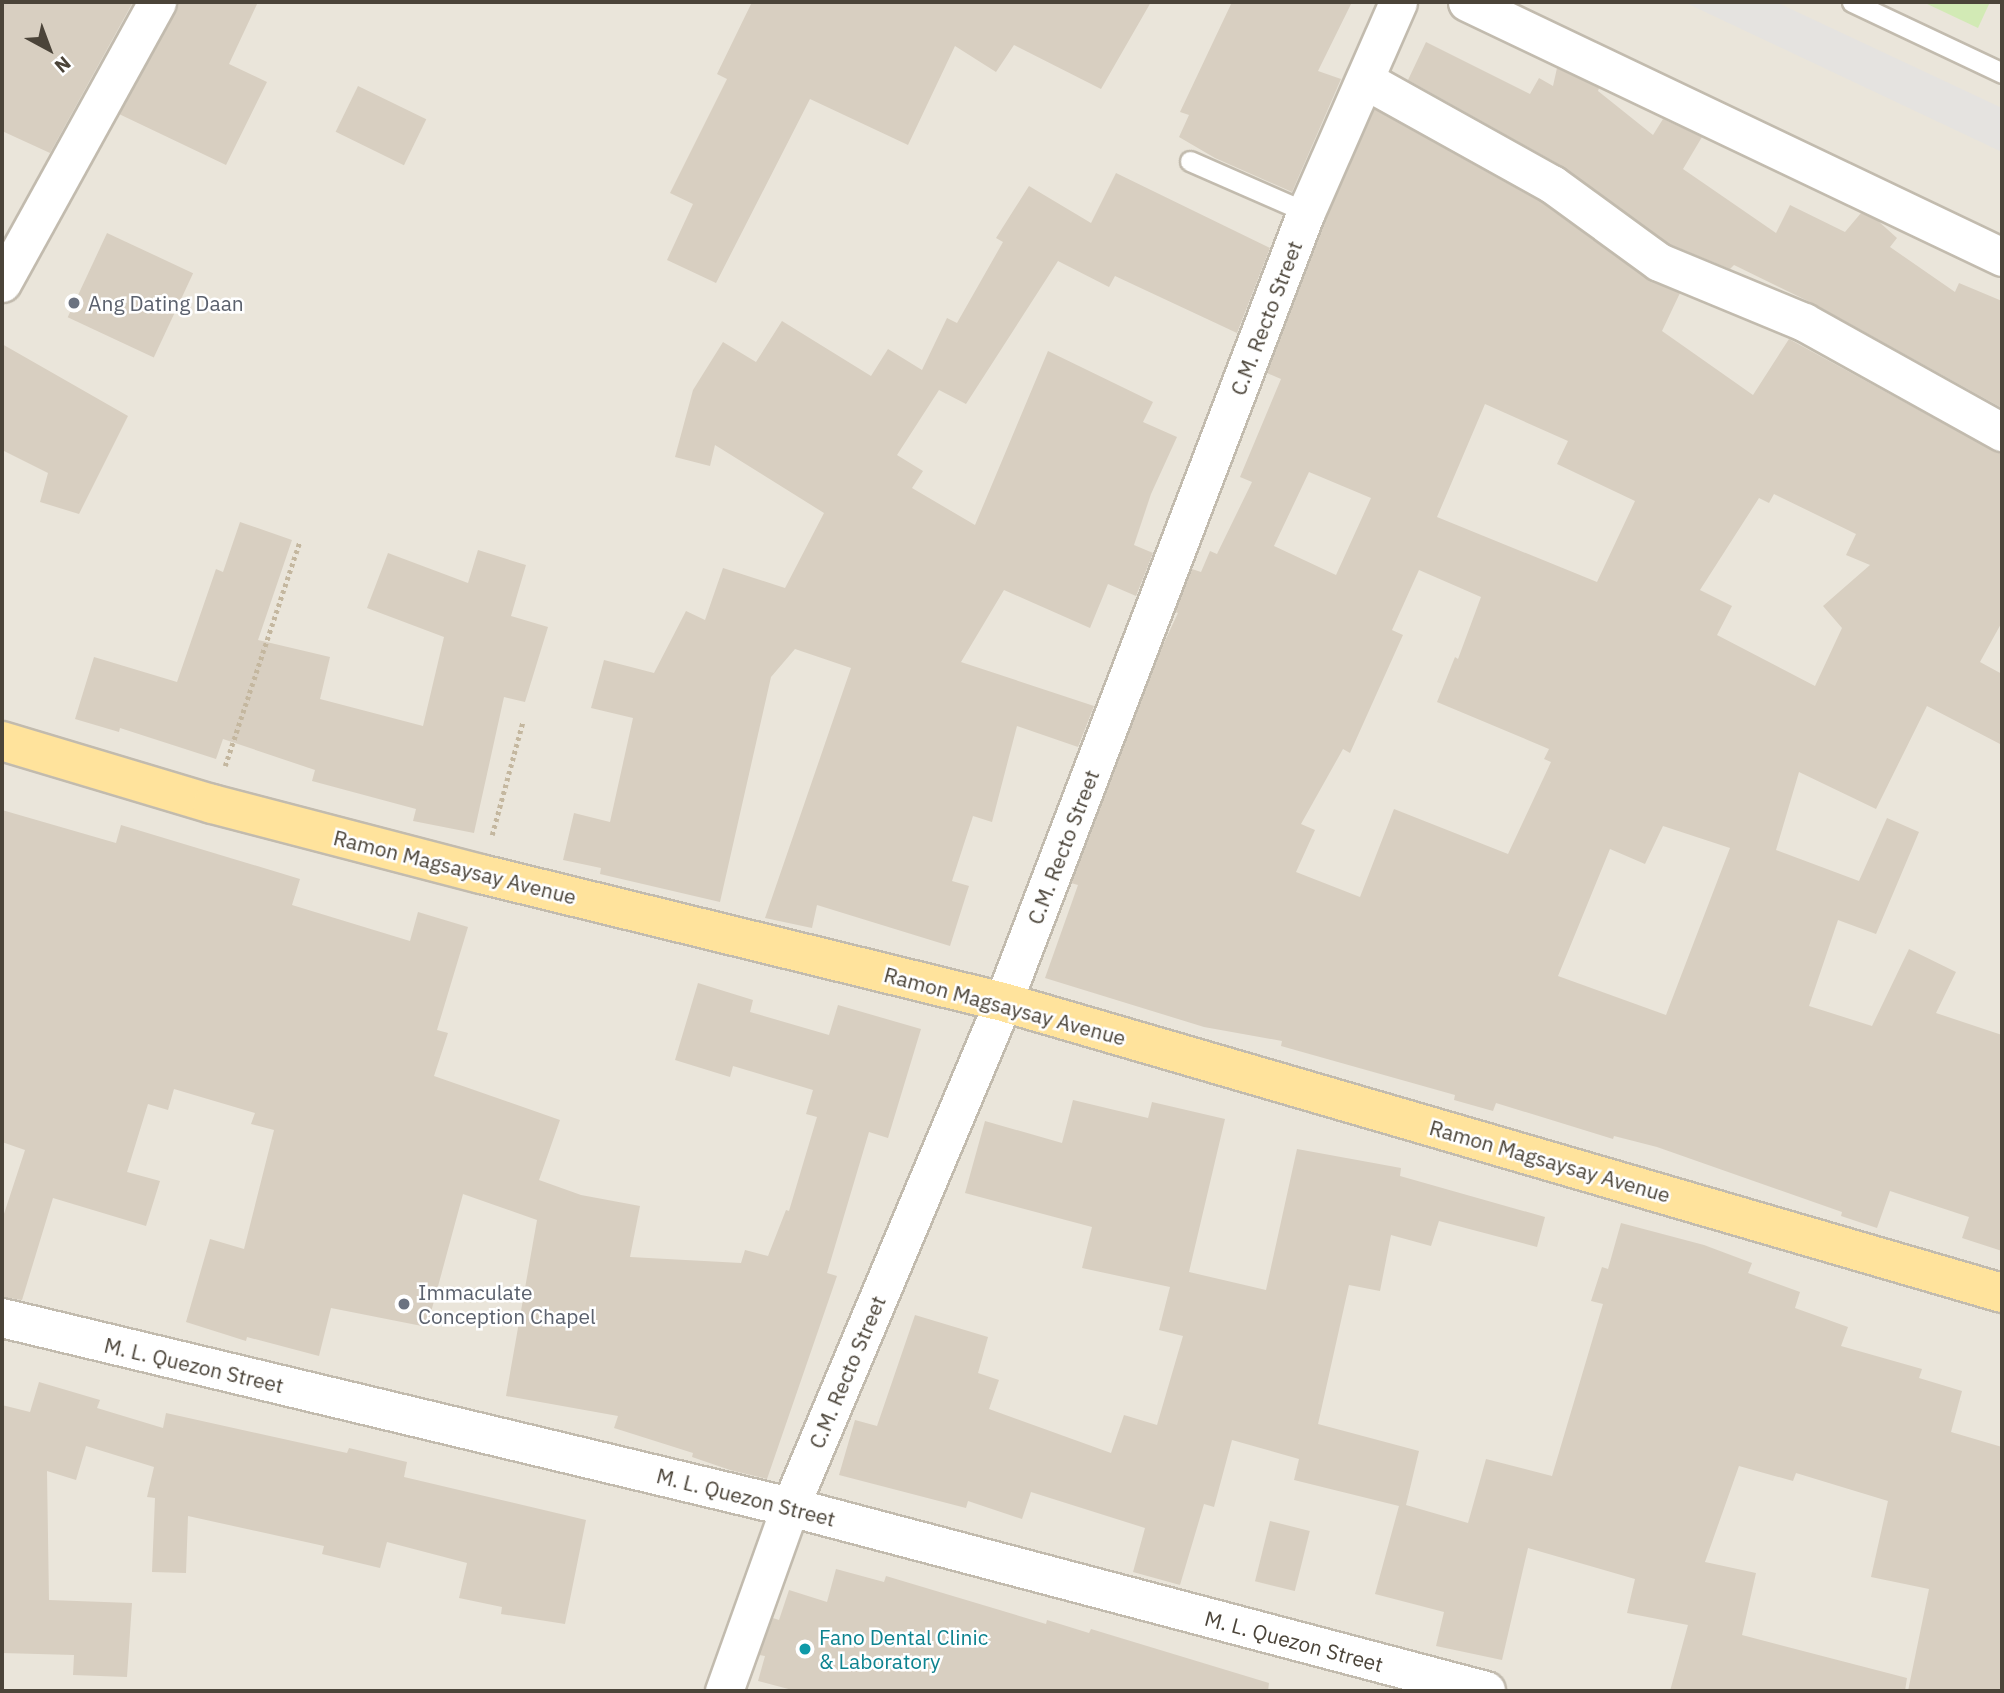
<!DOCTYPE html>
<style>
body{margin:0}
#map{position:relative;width:2004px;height:1693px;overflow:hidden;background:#f6f3ec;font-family:"IBM Plex Sans",sans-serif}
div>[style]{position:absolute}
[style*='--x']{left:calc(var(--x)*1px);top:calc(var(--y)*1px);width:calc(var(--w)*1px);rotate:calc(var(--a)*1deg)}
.residential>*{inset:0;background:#eae5da;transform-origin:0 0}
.green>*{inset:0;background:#d2eab5}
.parking>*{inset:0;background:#e5e3e0}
.building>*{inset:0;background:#d8cfc1;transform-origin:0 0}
.path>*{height:4.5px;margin-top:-2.25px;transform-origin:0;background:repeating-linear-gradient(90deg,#c4b79f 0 3.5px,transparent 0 7px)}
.roads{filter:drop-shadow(2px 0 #c2bbae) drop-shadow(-2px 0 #c2bbae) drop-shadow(0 2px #c2bbae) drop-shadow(0 -2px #c2bbae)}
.service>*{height:19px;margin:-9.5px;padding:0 9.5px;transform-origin:9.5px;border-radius:9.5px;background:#fff}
.minor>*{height:37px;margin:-18.5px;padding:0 18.5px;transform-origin:18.5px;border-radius:18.5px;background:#fff}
.tertiary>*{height:38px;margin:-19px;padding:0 19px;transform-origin:19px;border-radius:19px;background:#fff}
.primary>*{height:38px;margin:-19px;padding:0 19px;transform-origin:19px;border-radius:19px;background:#ffe39c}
.dots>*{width:19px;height:19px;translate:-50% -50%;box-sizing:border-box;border:4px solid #fff;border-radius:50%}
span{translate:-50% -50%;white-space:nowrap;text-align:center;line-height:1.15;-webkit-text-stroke:5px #fff;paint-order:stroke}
.worship-label{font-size:21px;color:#5b616d}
.left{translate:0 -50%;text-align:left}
.street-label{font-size:21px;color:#4b4439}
.culture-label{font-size:21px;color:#0d838f}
.frame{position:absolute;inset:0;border:4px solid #4b4439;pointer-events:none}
.north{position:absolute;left:14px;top:14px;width:70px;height:70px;-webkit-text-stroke:5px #fff;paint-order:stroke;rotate:139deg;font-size:19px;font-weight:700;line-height:28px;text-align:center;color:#4b4439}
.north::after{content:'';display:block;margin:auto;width:24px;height:32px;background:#4b4439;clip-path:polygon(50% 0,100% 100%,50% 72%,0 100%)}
</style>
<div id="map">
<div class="residential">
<div style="left:2px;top:2px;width:2000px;height:1689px"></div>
</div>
<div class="green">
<div style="clip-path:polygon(1923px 2px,1990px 2px,1978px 28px)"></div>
</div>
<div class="parking">
<div style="clip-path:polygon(1684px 2px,1776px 2px,2002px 108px,2002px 152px)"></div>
</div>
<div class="building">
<div style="clip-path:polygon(2px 2px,133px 2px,50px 153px,2px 131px)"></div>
<div style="clip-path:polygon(178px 2px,258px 2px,229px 64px,267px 82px,226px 165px,119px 114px,175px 12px)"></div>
<div style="clip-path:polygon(752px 2px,1151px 2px,1101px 89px,1014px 45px,996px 72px,955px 46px,908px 145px,810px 99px,716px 283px,667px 260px,693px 204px,670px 193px,727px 79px,717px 74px)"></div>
<div style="clip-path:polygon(1232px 2px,1352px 2px,1318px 71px,1341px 79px,1292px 192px,1215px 158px,1179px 137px,1189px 115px,1180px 112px)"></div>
<div style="clip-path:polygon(1426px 42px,1530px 94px,1539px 78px,1553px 86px,1557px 68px,1599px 88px,1598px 91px,1653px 135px,1663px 119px,1702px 137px,1683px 169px,1776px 233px,1790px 205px,1845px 232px,1861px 213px,1877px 220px,1897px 238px,1890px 247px,1955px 292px,1959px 283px,2002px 301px,2002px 408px,1814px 304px,1734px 265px,1730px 269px,1669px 244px,1562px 166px,1408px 80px)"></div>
<div style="left:358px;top:86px;width:76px;height:51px;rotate:26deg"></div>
<div style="clip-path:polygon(evenodd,1374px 109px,1541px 202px,1647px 279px,1680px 293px,1662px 331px,1753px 395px,1789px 339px,1992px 450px,2002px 453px,2002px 622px,1980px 662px,2002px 674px,2002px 745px,1927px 706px,1876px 809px,1799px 772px,1776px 850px,1859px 881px,1887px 818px,1919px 832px,1876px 934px,1838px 920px,1809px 1006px,1872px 1026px,1909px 949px,1956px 972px,1936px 1013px,2002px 1035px,2002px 1251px,1962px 1238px,1969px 1217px,1890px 1191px,1877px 1228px,1841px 1216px,1842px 1212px,1657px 1147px,1614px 1136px,1613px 1139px,1496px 1103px,1493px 1111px,1454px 1100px,1455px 1095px,1281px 1046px,1282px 1041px,1204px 1027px,1045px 978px,1078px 885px,1071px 883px,1162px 647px,1178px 613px,1175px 612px,1192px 569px,1201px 572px,1210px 551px,1217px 554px,1252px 482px,1240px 477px,1281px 379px,1267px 373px,1325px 220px,1374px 109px,1485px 404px,1568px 441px,1557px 464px,1635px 501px,1597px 582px,1437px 517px,1485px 404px,1374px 109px,1309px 472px,1371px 498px,1336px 575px,1274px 546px,1309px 472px,1374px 109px,1774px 494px,1856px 534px,1846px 555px,1870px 565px,1823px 606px,1842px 628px,1815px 686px,1717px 635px,1732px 606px,1700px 590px,1759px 498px,1769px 503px,1774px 494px,1374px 109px,1419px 570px,1481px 597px,1458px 659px,1455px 657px,1437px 702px,1549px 749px,1544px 759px,1551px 762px,1508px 854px,1394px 809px,1360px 897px,1296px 872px,1315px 830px,1301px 824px,1343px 749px,1350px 753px,1403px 635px,1392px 630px,1419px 570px,1374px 109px,1663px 826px,1730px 848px,1666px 1015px,1558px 976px,1610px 849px,1645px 864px,1663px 826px)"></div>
<div style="clip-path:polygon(1116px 173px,1270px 248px,1237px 333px,1115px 276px,1109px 287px,1058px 261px,966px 404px,939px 390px,897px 455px,923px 471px,912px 488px,975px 525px,1048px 351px,1153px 402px,1143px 422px,1177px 437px,1151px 494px,1134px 545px,1153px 553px,1136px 596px,1108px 584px,1090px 628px,1004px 590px,961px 662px,1094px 706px,1078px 747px,1017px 726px,992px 822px,973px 816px,952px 881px,969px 886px,950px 946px,817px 905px,812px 928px,765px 918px,851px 668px,795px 649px,771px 677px,720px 902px,600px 874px,601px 868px,563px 860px,574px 813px,610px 822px,633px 718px,591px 708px,604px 660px,654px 673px,686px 611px,705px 620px,723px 568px,785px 588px,824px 513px,715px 445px,710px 466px,675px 457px,693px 390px,723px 342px,756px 362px,782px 321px,871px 376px,888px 349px,922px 370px,947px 318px,957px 323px,1003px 242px,996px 238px,1029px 186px,1091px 223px)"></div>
<div style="left:107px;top:233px;width:95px;height:93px;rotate:25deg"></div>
<div style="clip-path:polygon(2px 344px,128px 416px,79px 514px,40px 502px,48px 473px,2px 450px)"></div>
<div style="clip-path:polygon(240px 522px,292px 540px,258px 640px,330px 657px,320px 699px,423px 726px,444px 637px,367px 608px,388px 553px,468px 583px,478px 550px,526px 565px,511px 616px,548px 627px,525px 702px,504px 697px,474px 833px,413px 821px,416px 809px,312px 781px,315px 770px,223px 739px,216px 759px,120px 728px,119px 732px,75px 719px,94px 657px,177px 682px,216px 569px,223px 572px)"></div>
<div style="clip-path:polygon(2px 810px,116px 843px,121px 825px,300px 879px,292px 905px,410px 941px,418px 912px,468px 927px,437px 1030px,448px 1033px,434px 1076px,560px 1120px,539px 1180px,581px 1195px,640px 1206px,630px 1257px,741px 1263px,745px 1250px,768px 1256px,786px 1210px,789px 1211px,817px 1117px,806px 1114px,813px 1090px,733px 1066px,730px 1077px,675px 1060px,698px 983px,753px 1000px,750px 1012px,829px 1035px,838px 1005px,921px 1029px,888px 1138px,869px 1132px,827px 1273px,837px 1276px,767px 1479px,730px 1470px,692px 1457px,693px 1453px,614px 1428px,618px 1416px,506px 1396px,537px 1220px,463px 1194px,427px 1327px,331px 1308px,319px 1356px,247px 1337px,246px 1341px,186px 1322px,210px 1239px,244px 1249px,274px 1130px,251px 1124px,255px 1113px,174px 1089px,168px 1110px,148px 1104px,127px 1172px,160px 1181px,146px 1226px,53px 1198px,22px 1300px,2px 1297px,2px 1220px,25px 1150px,2px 1142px)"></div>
<div style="clip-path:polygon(1073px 1100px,1148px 1118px,1152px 1102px,1225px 1119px,1189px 1272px,1266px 1290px,1297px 1149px,1401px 1168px,1400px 1176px,1545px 1217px,1537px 1247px,1439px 1221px,1431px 1246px,1391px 1235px,1380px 1291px,1349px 1285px,1318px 1424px,1419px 1451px,1406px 1505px,1468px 1523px,1486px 1459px,1552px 1476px,1603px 1304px,1591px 1301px,1602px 1267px,1608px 1269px,1621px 1223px,1704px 1245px,1752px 1263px,1748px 1273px,1800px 1292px,1795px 1308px,1848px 1327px,1841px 1346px,1922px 1369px,1919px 1378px,1962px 1391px,1951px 1432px,2002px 1447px,2002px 1691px,1908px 1691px,1929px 1589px,1871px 1577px,1888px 1501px,1796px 1473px,1793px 1481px,1739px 1466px,1705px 1562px,1756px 1573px,1742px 1635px,1907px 1678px,1905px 1691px,1670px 1691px,1688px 1625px,1627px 1613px,1635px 1579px,1528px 1548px,1502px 1660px,1436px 1646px,1444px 1612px,1375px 1594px,1399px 1506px,1294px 1480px,1299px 1459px,1232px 1440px,1214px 1507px,1204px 1504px,1180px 1585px,1133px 1572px,1145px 1528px,1031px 1492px,1022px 1519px,968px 1501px,966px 1508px,839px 1475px,855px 1420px,877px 1426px,915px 1315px,988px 1337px,978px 1373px,999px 1380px,989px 1409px,1111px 1453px,1124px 1415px,1157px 1425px,1183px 1336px,1159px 1330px,1170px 1287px,1082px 1268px,1092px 1227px,965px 1193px,985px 1121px,1062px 1143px)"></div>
<div style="clip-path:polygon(39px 1382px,100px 1400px,97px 1408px,163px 1428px,166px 1413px,347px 1453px,349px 1448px,407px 1462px,404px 1477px,586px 1520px,565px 1624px,501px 1614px,502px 1607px,459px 1598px,467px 1563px,387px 1542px,380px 1568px,322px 1554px,324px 1546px,188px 1516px,186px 1573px,152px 1572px,155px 1498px,147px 1497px,154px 1467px,86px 1446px,76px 1480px,47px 1471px,49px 1600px,132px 1603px,127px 1677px,73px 1675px,74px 1655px,2px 1653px,2px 1405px,30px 1412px)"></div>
<div style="left:1270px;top:1521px;width:41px;height:62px;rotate:14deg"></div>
<div style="clip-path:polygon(836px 1569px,884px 1582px,886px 1576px,1046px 1624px,1047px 1620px,1089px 1633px,1091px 1629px,1269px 1683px,1268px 1691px,796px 1691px,758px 1681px,765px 1656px,759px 1655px,773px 1618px,779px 1620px,789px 1590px,827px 1602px)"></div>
</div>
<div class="path">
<div style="--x:225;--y:766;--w:237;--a:-71.6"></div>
<div style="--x:492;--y:835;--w:118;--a:-74.8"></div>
</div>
<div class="roads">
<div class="service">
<div style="--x:1852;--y:2;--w:166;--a:25.3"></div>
<div style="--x:1190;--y:161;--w:127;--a:23.7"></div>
</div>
<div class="minor">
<div style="--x:1467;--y:2;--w:593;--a:25.48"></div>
<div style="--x:1365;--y:80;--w:214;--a:29.1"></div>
<div style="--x:1552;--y:184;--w:132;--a:36.1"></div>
<div style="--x:1659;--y:262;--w:157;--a:22.5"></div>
<div style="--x:1804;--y:322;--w:227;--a:29.1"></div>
<div style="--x:2;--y:283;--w:321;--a:-61.1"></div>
<div style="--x:724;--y:1691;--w:195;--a:-70.3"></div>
<div style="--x:790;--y:1507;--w:548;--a:-67.13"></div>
<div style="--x:1003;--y:1002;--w:846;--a:-69.02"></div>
<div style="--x:1306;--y:212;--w:229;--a:-66.3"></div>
</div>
<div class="tertiary">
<div style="--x:2;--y:1318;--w:810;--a:13.49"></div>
<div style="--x:790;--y:1507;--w:720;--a:14.81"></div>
</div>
<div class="primary">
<div style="--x:2;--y:741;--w:219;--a:16.7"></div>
<div style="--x:212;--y:804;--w:278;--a:14.6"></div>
<div style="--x:481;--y:874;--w:537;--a:13.78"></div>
<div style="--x:1003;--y:1002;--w:1041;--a:16.24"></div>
</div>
</div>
<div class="dots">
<div style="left:74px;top:303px;background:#6b7280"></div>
<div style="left:404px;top:1304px;background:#6b7280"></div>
<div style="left:805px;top:1649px;background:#0f9aa8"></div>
</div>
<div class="worship-label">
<span class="left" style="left:88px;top:303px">Ang Dating Daan</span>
<span class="left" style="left:418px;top:1304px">Immaculate<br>Conception Chapel</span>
</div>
<div class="street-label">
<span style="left:1266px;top:318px;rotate:-69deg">C.M. Recto Street</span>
<span style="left:1063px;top:847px;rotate:-69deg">C.M. Recto Street</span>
<span style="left:455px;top:867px;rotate:14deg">Ramon Magsaysay Avenue</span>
<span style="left:1005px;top:1006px;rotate:15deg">Ramon Magsaysay Avenue</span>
<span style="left:1550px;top:1161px;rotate:16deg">Ramon Magsaysay Avenue</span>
<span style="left:194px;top:1365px;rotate:13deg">M. L. Quezon Street</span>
<span style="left:847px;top:1372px;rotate:-67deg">C.M. Recto Street</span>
<span style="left:746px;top:1497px;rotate:14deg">M. L. Quezon Street</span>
<span style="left:1294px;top:1641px;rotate:15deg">M. L. Quezon Street</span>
</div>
<div class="culture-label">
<span class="left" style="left:819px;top:1649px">Fano Dental Clinic<br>&amp; Laboratory</span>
</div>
<div class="frame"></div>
<div class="north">N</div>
</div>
